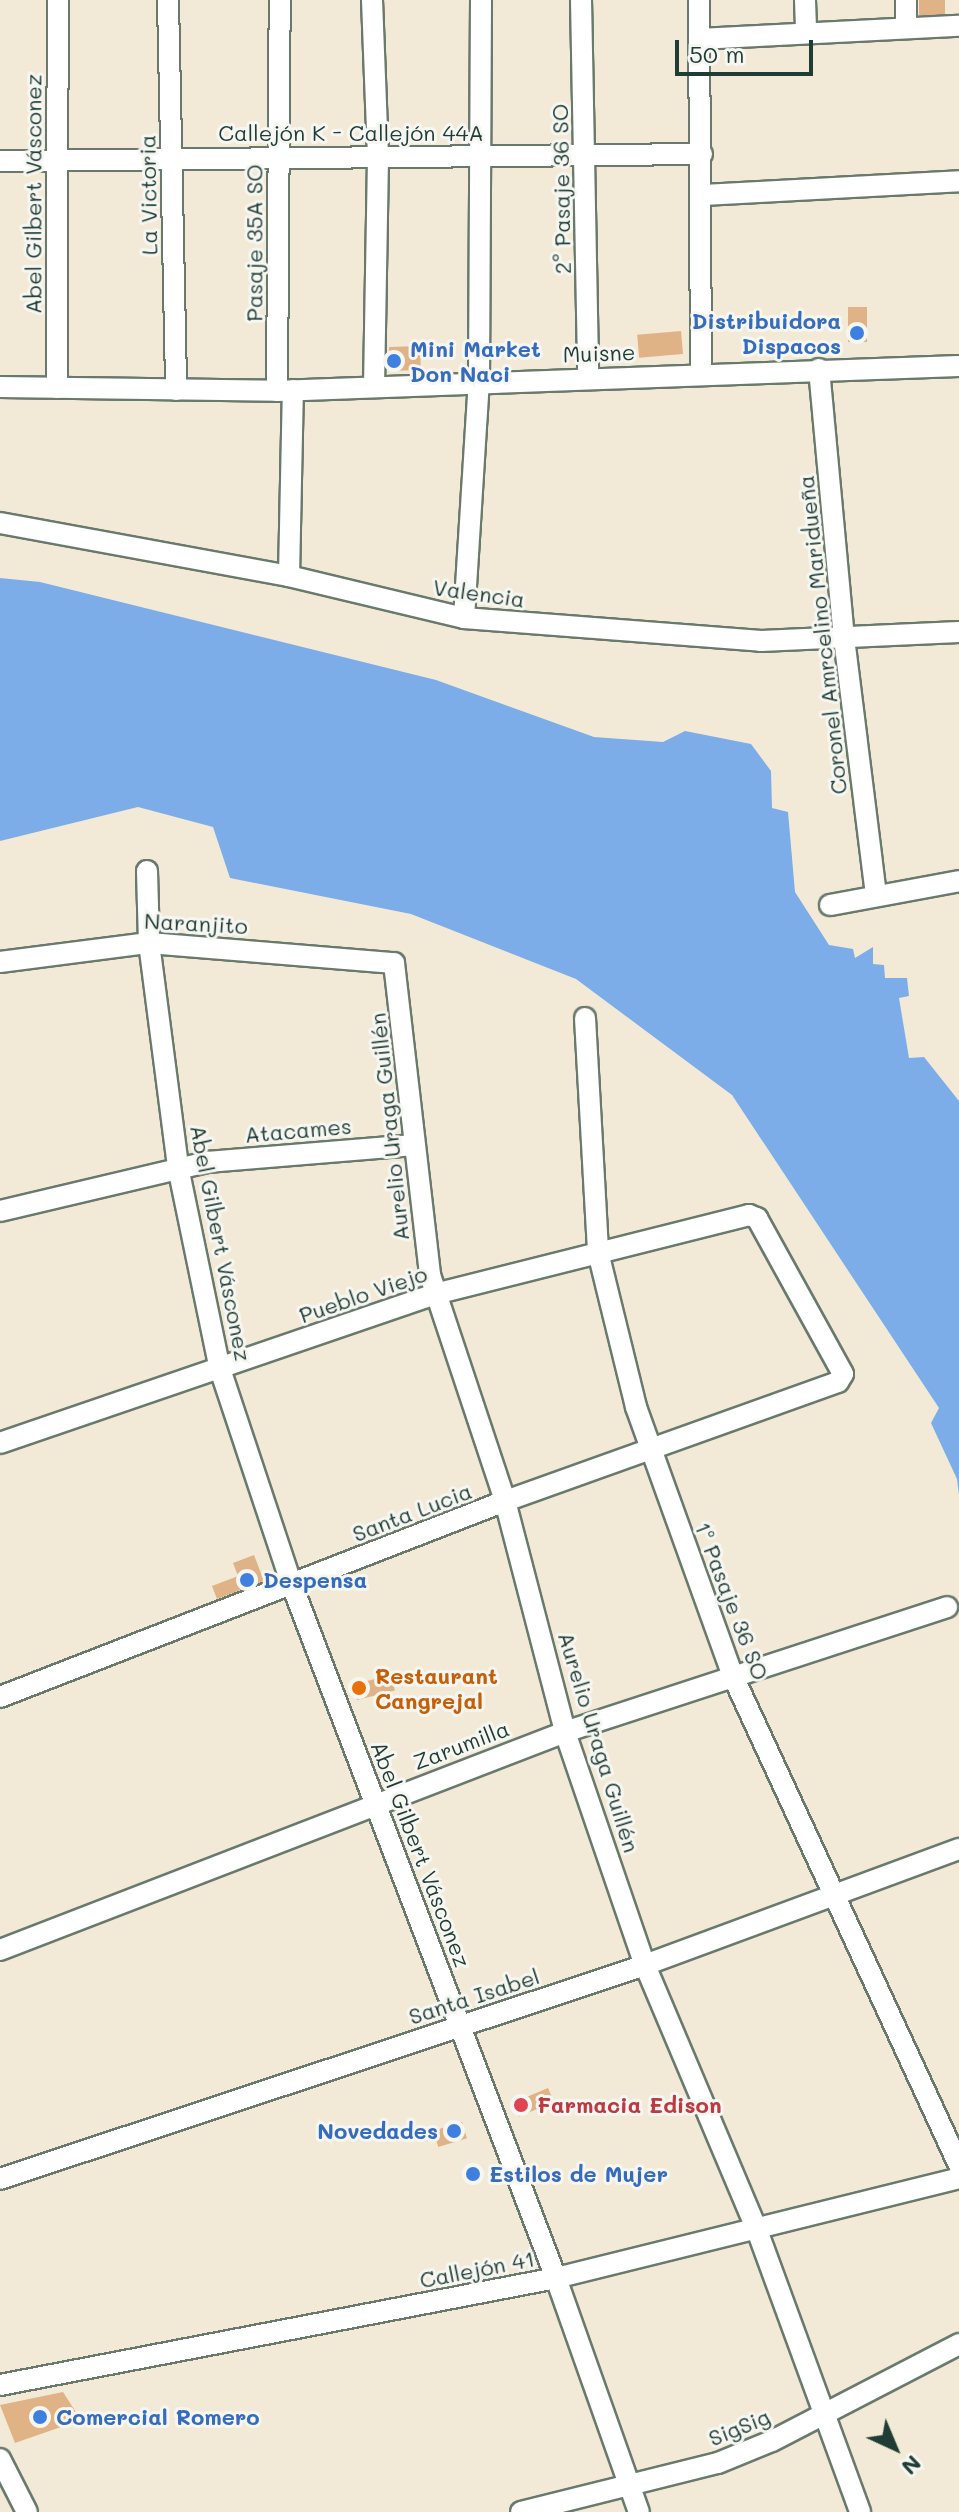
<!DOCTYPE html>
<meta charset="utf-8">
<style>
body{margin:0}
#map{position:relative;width:959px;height:2512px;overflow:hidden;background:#f2ead6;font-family:Mali,sans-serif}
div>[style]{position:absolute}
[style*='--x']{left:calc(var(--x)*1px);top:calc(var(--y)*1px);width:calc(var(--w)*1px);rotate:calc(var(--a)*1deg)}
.water>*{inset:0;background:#7cade8}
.building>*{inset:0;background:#dfb386;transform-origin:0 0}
.roads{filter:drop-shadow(2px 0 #697a6d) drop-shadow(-2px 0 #697a6d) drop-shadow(0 2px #697a6d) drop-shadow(0 -2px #697a6d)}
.minor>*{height:20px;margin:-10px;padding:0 10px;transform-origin:10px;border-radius:10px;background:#fff}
.dots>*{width:22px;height:22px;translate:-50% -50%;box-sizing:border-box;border:4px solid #f6f6f2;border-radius:50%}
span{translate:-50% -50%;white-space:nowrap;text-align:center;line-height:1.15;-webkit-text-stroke:6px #f6f6f2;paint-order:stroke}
.street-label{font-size:22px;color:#1f3d34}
.shop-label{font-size:22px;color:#366cbe;font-weight:700}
.right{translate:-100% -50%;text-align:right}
.left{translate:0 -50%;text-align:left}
.food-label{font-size:22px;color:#c56008;font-weight:700}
.health-label{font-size:22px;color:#be3a42;font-weight:700}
.north{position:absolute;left:855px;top:2408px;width:80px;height:80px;-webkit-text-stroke:6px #f6f6f2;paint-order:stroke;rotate:136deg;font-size:22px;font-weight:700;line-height:32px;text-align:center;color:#1f3d34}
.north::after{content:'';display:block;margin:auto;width:28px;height:36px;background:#1f3d34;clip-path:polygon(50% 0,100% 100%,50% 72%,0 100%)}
.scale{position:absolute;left:675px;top:40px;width:138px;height:36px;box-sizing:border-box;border:4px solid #1f3d34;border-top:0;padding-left:10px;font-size:24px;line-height:28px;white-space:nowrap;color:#1f3d34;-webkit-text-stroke:6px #f6f6f2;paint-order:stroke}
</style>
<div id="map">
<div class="water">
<div style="clip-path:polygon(0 578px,40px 582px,436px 680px,594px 737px,663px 742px,685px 731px,751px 744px,771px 771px,772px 808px,788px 812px,795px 892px,829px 945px,853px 949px,855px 958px,873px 947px,873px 964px,884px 965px,885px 978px,907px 978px,909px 996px,899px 998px,909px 1058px,924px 1057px,959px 1101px,959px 1495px,957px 1479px,931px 1423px,939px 1408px,732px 1095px,576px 979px,411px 914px,230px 878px,213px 827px,138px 807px,0 841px)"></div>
</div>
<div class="building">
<div style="left:919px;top:0;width:26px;height:15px"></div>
<div style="left:848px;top:307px;width:19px;height:35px"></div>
<div style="left:681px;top:331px;width:23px;height:44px;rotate:85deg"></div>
<div style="left:420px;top:346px;width:24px;height:31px;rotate:88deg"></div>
<div style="clip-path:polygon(254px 1555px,264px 1581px,217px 1599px,212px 1586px,238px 1576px,233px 1563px)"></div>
<div style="left:391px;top:1675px;width:16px;height:39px;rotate:76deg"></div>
<div style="left:548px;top:2088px;width:15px;height:38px;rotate:67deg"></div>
<div style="left:462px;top:2122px;width:17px;height:30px;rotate:73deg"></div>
<div style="clip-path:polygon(63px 2392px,81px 2420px,15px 2443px,0 2405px)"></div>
</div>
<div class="roads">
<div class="minor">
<div style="--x:168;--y:0;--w:390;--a:88.8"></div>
<div style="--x:372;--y:0;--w:158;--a:87.8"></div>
<div style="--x:378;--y:158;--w:229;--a:91"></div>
<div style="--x:581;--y:0;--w:377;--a:88.9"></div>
<div style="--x:699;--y:0;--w:374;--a:89.7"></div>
<div style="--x:805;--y:0;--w:33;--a:88"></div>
<div style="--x:906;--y:28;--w:28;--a:-90"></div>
<div style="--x:699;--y:39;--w:260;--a:-2.9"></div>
<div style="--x:0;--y:161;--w:702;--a:-0.57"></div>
<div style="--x:704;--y:195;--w:255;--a:-3.1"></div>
<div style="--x:819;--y:369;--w:270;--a:84.7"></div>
<div style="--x:844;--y:638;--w:259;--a:82.9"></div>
<div style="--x:0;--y:387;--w:277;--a:0.8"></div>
<div style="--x:277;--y:391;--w:682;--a:-2.1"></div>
<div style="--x:57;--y:388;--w:388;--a:-89.9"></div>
<div style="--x:277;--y:391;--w:391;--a:-89.6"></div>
<div style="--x:0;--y:523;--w:294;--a:10.4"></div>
<div style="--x:289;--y:576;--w:180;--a:13.5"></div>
<div style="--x:464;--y:618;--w:298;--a:4.4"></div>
<div style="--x:761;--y:641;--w:198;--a:-2.6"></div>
<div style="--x:289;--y:576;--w:186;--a:-88.8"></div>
<div style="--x:464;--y:618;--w:236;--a:-86.4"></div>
<div style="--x:479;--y:382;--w:382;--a:-89.7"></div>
<div style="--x:147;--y:871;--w:72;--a:88.4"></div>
<div style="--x:149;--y:943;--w:226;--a:82.6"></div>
<div style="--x:178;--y:1167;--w:206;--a:78.3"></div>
<div style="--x:220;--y:1369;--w:228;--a:71.6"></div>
<div style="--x:292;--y:1585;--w:742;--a:69.15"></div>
<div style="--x:556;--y:2278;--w:248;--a:70.5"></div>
<div style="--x:830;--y:905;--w:131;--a:-10.5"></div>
<div style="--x:0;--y:962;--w:150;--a:-7.3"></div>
<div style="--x:149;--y:943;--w:246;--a:4.7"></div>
<div style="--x:394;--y:963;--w:314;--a:83.4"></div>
<div style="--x:430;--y:1275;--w:238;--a:71.6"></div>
<div style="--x:505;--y:1501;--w:239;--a:75.4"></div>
<div style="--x:565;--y:1732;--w:246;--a:71.1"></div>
<div style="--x:645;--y:1965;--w:288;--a:67.1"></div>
<div style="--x:757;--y:2230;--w:300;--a:69.9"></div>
<div style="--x:585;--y:1018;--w:234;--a:86.8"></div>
<div style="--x:598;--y:1252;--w:160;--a:76.2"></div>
<div style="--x:636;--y:1407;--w:284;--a:70.2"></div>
<div style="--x:732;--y:1674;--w:541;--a:65.19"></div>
<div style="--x:0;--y:1211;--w:214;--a:-13.3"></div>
<div style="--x:208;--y:1162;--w:206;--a:-4.7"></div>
<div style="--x:0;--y:1443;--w:464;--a:-18.9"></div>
<div style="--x:439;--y:1293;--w:320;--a:-14.1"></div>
<div style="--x:749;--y:1215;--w:9;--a:21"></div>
<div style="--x:757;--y:1218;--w:178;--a:61.1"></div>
<div style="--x:843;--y:1374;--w:9;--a:122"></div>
<div style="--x:838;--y:1382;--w:354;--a:160.3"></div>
<div style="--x:505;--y:1501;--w:542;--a:158.79"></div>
<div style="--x:0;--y:1950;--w:606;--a:-21.1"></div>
<div style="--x:565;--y:1732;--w:402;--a:-18.1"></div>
<div style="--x:0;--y:2179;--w:680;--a:-18.35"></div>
<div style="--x:645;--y:1965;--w:335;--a:-20.3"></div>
<div style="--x:0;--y:2385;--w:566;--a:-10.89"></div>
<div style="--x:556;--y:2278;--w:415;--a:-13.9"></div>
<div style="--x:0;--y:2459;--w:59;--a:63"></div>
<div style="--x:521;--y:2512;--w:203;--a:-14"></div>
<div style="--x:718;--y:2463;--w:58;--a:-22.2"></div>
<div style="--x:772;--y:2441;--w:211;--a:-27.4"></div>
</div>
</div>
<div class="dots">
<div style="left:857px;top:333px;background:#3f7fe0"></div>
<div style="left:394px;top:361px;background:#3f7fe0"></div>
<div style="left:247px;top:1580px;background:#3f7fe0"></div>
<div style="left:359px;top:1688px;background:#e8710a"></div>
<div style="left:521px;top:2105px;background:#e0444e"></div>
<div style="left:454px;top:2131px;background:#3f7fe0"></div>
<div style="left:473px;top:2174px;background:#3f7fe0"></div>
<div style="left:40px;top:2417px;background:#3f7fe0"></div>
</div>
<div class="street-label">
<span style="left:351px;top:133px">Callejón K - Callejón 44A</span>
<span style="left:561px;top:189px;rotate:-91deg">2° Pasaje 36 SO</span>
<span style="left:33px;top:194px;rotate:-90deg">Abel Gilbert Vásconez</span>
<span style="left:148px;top:195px;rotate:-91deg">La Victoria</span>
<span style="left:254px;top:243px;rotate:-90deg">Pasaje 35A SO</span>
<span style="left:599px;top:353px;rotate:-2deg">Muisne</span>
<span style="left:479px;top:593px;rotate:8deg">Valencia</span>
<span style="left:822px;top:635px;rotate:-96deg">Coronel Amrcelino Maridueña</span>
<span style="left:196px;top:923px;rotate:3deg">Naranjito</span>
<span style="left:389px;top:1127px;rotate:-96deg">Aurelio Uraga Guillén</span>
<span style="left:298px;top:1130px;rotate:-5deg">Atacames</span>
<span style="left:221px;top:1243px;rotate:79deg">Abel Gilbert Vásconez</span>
<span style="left:363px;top:1294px;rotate:-19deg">Pueblo Viejo</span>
<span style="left:412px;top:1512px;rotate:-21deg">Santa Lucia</span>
<span style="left:732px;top:1601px;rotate:69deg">1º Pasaje 36 SO</span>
<span style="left:599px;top:1742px;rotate:73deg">Aurelio Uraga Guillén</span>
<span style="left:461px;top:1745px;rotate:-21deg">Zarumilla</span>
<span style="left:421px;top:1854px;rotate:69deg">Abel Gilbert Vásconez</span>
<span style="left:474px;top:1996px;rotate:-18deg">Santa Isabel</span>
<span style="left:477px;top:2269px;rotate:-11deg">Callejón 41</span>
<span style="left:739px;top:2427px;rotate:-22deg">SigSig</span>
</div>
<div class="shop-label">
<span class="right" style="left:841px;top:333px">Distribuidora<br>Dispacos</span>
<span class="left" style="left:410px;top:361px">Mini Market<br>Don Naci</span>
<span class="left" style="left:263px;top:1580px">Despensa</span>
<span class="right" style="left:438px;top:2131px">Novedades</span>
<span class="left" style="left:489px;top:2174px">Estilos de Mujer</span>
<span class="left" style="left:56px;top:2417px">Comercial Romero</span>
</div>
<div class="food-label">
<span class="left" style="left:375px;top:1688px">Restaurant<br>Cangrejal</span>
</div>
<div class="health-label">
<span class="left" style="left:537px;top:2105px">Farmacia Edison</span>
</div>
<div class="north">N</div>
<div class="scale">50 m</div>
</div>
